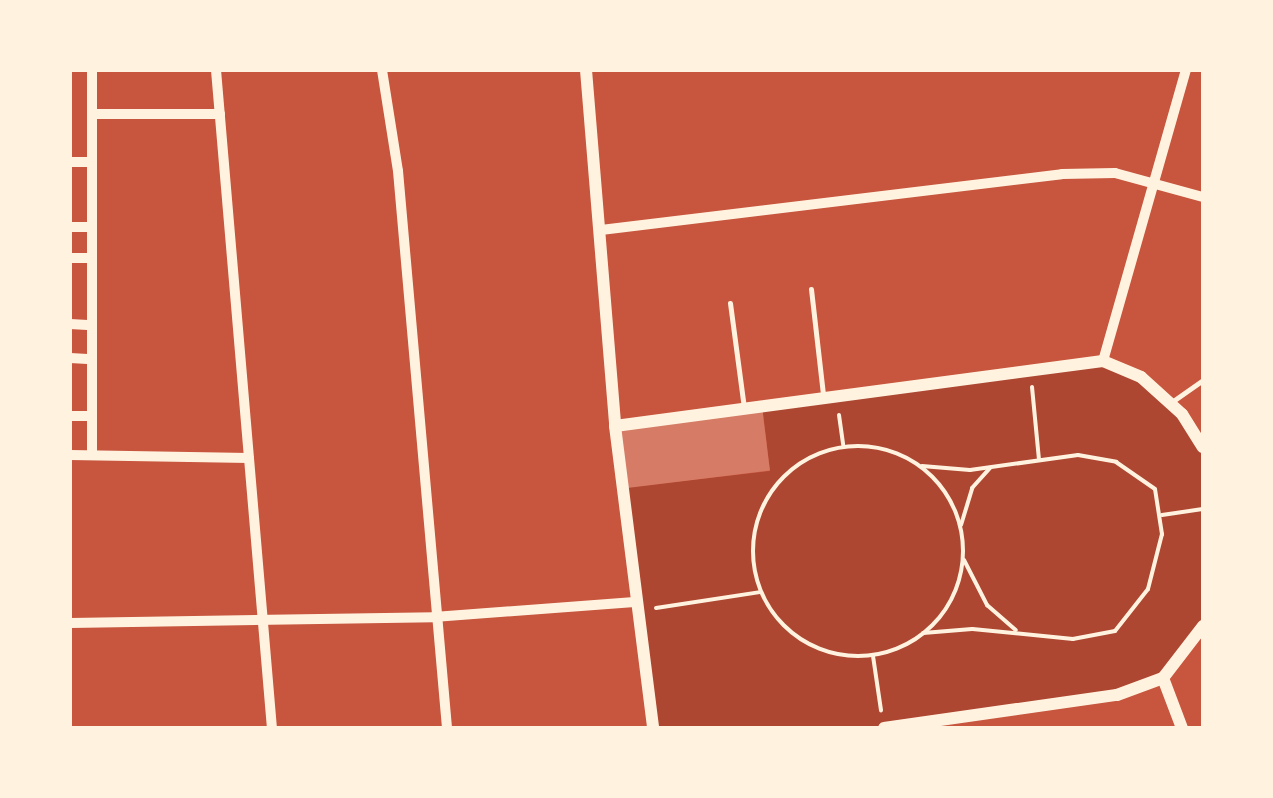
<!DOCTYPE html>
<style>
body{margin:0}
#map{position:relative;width:1273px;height:798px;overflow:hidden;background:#c8553d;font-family:"PT Serif",serif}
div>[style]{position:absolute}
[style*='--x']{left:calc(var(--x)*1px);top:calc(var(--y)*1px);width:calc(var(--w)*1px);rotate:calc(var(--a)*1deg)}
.green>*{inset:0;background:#ae4732}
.building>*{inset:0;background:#d67c66;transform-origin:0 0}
.path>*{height:4px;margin:-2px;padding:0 2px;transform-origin:2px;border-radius:2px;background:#fff3e0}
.path>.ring{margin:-2px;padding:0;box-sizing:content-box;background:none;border:4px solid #fff3e0;border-radius:50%}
.service>*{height:5px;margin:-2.5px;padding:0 2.5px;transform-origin:2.5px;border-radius:2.5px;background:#fff3e0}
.minor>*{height:10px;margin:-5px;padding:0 5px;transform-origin:5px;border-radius:5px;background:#fff3e0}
.tertiary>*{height:12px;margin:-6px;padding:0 6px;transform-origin:6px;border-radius:6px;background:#fff3e0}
span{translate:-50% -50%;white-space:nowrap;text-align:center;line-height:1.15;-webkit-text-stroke:10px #fff3e0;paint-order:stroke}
.frame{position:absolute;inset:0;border:72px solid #fff3e0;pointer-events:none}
</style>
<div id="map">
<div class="green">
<div style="clip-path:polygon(1103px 361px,1141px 377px,1203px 447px,1203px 626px,1163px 678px,1117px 695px,884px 728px,653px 728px,622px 488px,770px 471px,762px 406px)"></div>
</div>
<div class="building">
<div style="left:762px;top:406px;width:65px;height:148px;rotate:83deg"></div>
</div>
<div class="path">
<div style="--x:1032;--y:387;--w:73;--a:84.5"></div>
<div style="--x:839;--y:415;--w:30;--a:82"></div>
<div class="ring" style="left:753px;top:446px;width:206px;height:206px"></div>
<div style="--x:922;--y:466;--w:48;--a:4.8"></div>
<div style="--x:970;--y:470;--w:109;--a:-7.9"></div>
<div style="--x:1078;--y:455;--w:39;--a:10"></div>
<div style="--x:1116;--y:462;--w:47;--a:34.7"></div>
<div style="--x:1155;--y:489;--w:46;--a:81.2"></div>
<div style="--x:1162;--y:534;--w:57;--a:104.3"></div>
<div style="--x:1148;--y:589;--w:53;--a:128.2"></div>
<div style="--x:1115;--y:631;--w:43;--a:169.2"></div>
<div style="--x:1073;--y:639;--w:101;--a:-174.3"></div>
<div style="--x:972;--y:629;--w:49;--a:175.3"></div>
<div style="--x:1162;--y:515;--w:41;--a:-8.3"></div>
<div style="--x:961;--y:525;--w:39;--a:-73"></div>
<div style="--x:972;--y:488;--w:27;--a:-48"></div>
<div style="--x:964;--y:560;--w:51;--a:62.9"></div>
<div style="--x:987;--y:605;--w:38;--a:41"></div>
<div style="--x:656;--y:608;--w:105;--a:-8.7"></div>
<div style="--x:873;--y:656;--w:55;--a:81.6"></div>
</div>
<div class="service">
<div style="--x:811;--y:289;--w:107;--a:83.5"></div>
<div style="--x:730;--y:303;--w:106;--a:82.4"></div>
<div style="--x:1173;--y:401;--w:37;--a:-35"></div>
</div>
<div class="minor">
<div style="--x:92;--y:70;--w:385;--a:90"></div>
<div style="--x:216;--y:70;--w:660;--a:85.14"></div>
<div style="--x:382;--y:70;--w:102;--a:81"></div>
<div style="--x:398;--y:171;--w:559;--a:84.97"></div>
<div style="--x:92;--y:114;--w:128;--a:0"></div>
<div style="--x:70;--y:162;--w:22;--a:0"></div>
<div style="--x:70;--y:227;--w:22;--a:0"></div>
<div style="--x:601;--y:230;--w:464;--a:-6.9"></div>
<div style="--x:1062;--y:174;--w:53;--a:-1.1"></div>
<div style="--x:1115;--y:173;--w:91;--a:15.3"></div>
<div style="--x:70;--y:258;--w:22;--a:0"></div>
<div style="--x:70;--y:324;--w:22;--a:3"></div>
<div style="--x:70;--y:358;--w:22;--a:3"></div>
<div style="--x:1103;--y:361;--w:303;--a:-74.1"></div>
<div style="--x:70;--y:416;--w:22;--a:0"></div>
<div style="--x:70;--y:455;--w:179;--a:1"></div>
<div style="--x:70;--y:623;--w:364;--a:-0.9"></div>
<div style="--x:434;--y:617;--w:201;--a:-4.3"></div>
</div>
<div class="tertiary">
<div style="--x:586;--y:70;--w:357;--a:85.3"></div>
<div style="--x:615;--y:426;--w:304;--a:82.8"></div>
<div style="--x:615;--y:426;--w:492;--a:-7.6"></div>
<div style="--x:1103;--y:361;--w:41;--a:22.8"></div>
<div style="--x:1141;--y:377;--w:55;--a:42.1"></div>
<div style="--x:1182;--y:414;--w:39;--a:58"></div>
<div style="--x:1163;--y:678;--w:53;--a:69.2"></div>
<div style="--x:884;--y:728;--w:235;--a:-8.1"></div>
<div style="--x:1117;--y:695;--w:49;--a:-20.3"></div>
<div style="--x:1163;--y:678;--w:66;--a:-52.4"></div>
</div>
<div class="frame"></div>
</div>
